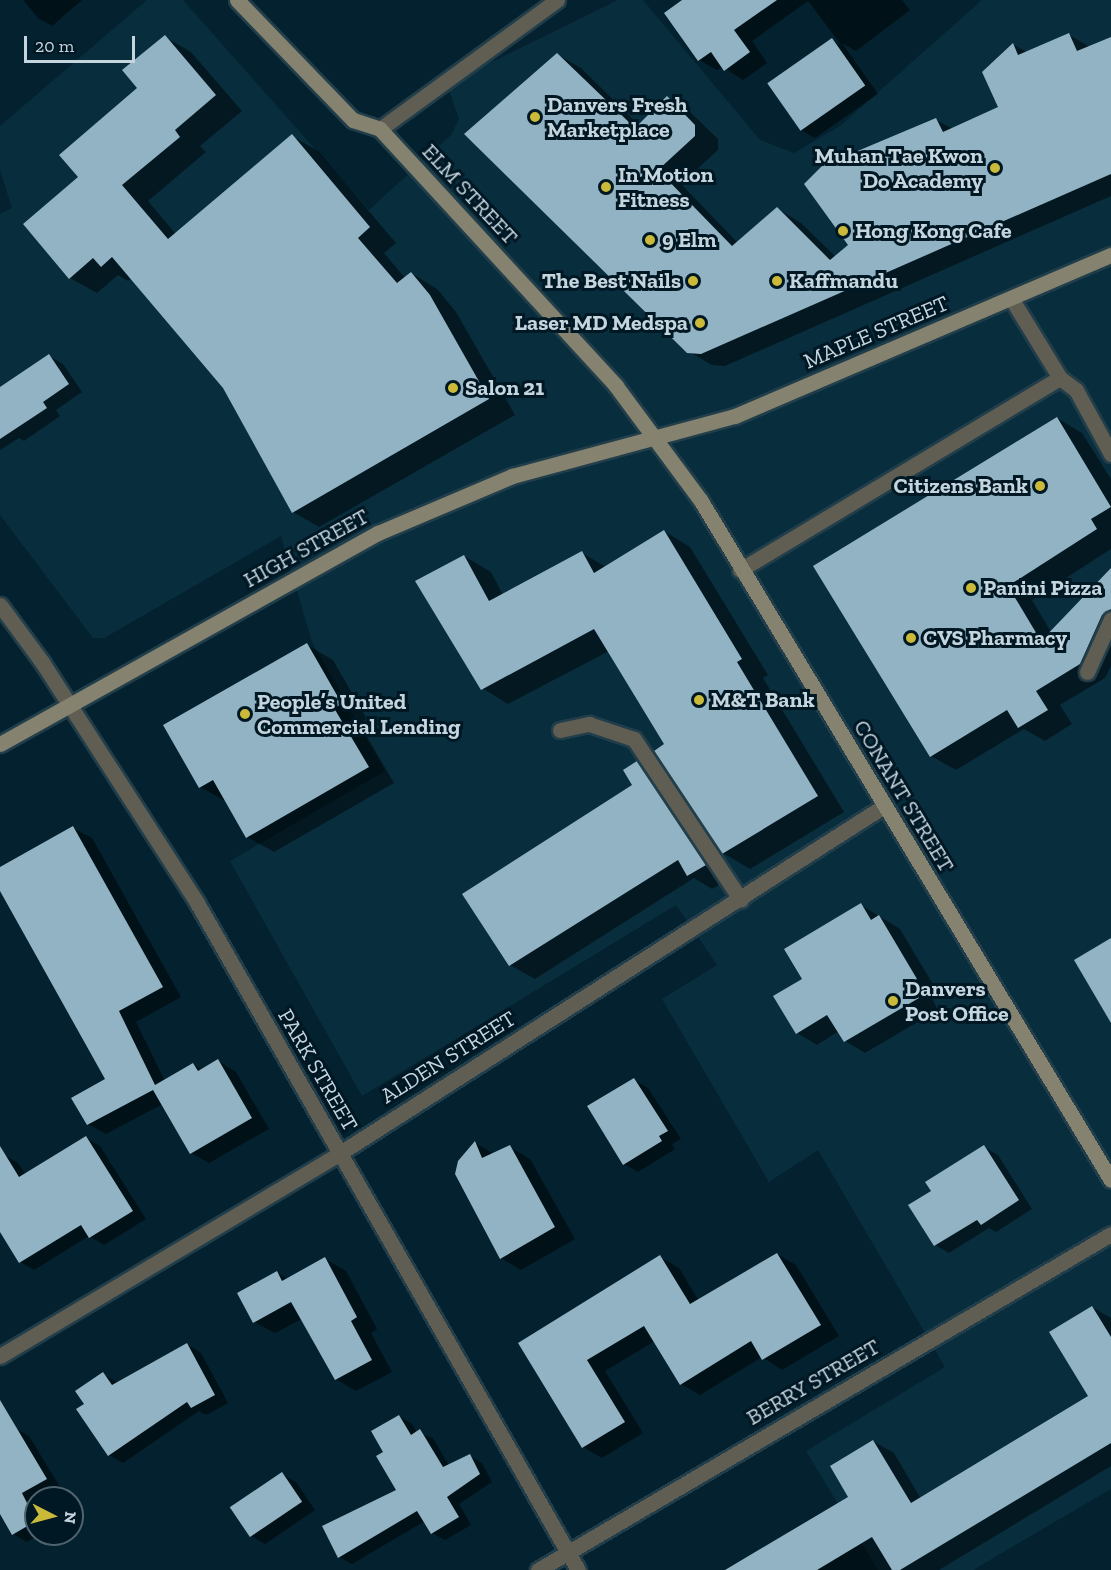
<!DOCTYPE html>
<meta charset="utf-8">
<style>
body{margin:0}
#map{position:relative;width:1111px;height:1570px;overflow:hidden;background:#03212e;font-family:"Zilla Slab",serif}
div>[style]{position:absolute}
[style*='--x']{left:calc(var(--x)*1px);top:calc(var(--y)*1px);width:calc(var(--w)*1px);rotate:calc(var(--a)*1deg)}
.built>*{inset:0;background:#082e3e}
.shadow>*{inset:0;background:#0007}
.building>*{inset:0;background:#92b3c3;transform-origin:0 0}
.roads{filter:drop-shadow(2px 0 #223e4a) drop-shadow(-2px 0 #223e4a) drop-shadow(0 2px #223e4a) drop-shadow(0 -2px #223e4a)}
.service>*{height:15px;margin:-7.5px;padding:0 7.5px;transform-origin:7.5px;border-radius:7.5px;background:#605e52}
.minor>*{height:15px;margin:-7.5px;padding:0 7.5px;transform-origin:7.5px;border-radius:7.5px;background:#605e52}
.secondary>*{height:15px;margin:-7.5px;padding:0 7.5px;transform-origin:7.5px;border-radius:7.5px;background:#85836f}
.dots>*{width:16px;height:16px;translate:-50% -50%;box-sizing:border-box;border:3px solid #001724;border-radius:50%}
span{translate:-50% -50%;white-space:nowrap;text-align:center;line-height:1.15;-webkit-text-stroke:6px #001724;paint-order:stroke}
.poi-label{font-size:22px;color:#c4d5de;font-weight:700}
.left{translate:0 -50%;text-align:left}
.right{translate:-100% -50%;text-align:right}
.street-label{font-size:22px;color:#c4d5de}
.north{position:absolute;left:24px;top:1486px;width:60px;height:60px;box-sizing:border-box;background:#001724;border:2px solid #4e636e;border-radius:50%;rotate:96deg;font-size:16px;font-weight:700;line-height:24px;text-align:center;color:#c4d5de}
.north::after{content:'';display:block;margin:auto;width:21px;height:27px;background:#cbba39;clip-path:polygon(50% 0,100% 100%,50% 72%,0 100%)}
.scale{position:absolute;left:24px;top:36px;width:111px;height:27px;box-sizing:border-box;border:3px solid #c4d5de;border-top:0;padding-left:8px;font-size:18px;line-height:21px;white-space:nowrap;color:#c4d5de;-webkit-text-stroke:4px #001724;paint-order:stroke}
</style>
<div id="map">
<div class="built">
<div style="clip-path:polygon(147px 0,183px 0,369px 210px,451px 135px,459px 119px,447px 84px,618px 0,643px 0,760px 140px,794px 153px,840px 126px,982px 0,1111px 0,1111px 1489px,973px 1570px,878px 1570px,806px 1451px,945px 1367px,818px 1150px,769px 1182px,662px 999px,717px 965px,676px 905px,362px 1096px,230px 861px,385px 771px,312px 642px,281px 536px,104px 638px,93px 638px,0 515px,0 214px,12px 208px,0 170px,0 126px)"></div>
</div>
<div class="shadow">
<div style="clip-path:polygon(23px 0,82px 0,52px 26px,38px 18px)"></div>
<div style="clip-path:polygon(684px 0,902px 0,910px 10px,856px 51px,842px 43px,878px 94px,815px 138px,801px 130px,832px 40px,842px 46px,808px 1px,752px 41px,767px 63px,743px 80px,723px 67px,717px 70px,699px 60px)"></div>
<div style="clip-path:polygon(1069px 35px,1090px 47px,1111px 39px,1111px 196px,725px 366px,712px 365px,688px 351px,558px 55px,581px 68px,640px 126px,667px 98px,690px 112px,718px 139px,718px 150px,681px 184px,738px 243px,778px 209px,801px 223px,836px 257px,850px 246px,936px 120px,953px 129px,1000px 108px,1014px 45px,1027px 52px)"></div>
<div style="clip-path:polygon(165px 37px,191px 52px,242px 111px,200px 146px,206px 152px,148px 201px,176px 234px,292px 136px,318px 151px,396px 243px,384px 253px,405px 278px,411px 273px,437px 289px,456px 312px,515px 415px,319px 527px,293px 512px,224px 387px,132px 278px,128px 281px,118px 275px,97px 293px,70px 278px,80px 178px,140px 88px)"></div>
<div style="clip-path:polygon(49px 356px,63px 364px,82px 392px,56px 410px,60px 416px,24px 441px,19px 438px,0 450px,0 389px)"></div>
<div style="clip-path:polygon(1057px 418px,1082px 433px,1111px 479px,1111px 549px,1032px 600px,1051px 632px,1111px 582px,1111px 666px,1105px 678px,1060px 705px,1072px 724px,1045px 741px,1024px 729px,956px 770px,931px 756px)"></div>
<div style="clip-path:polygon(664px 531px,690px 547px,768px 675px,763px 678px,844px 812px,750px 869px,723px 853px,656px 751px,666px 745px,609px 651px,508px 704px,482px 688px,464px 556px,491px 572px,503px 595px,582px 553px,606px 567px)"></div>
<div style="clip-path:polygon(307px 645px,333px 660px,367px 719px,359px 723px,394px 783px,274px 852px,247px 837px,227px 802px,200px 787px)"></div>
<div style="clip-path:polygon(637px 763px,661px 777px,729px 879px,712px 889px,694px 878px,535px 979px,510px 965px,634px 786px)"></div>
<div style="clip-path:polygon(73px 828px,92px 838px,181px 997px,136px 1022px,165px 1081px,193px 1064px,202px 1070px,218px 1061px,236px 1072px,269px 1129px,209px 1163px,191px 1153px,163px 1104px,106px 1134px,88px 1124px,107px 1079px,0 888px,0 868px)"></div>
<div style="clip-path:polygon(861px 905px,900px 929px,937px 991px,930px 995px,938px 1010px,865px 1053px,845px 1041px,839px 1031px,817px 1045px,797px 1033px)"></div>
<div style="clip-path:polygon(634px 1080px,648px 1088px,681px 1139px,672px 1144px,675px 1149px,638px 1172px,624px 1164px)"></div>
<div style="clip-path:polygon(86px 1138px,100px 1146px,146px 1219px,104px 1245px,89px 1236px,34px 1270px,20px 1262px,0 1229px,0 1157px,4px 1155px,18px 1163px,26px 1175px)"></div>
<div style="clip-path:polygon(475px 1143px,494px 1154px,510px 1147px,530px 1159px,575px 1239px,521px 1270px,501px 1258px)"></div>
<div style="clip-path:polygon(984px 1147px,998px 1155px,1032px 1209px,996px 1232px,989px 1228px,949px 1253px,935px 1245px,933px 1191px)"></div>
<div style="clip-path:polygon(777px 1254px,796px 1265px,839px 1336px,782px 1370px,762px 1357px,700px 1395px,681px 1384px,655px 1341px,605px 1371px,643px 1433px,602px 1458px,583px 1447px,520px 1343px,660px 1257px,679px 1268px,699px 1301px)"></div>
<div style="clip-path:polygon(325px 1259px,346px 1271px,377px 1329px,371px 1333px,392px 1372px,356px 1391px,336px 1379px,302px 1319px,275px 1333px,254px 1322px,277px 1273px,288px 1279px)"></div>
<div style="clip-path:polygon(1092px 1307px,1111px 1318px,1111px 1466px,939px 1570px,728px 1570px,850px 1497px,873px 1441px,894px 1453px,921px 1499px,1090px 1396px)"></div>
<div style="clip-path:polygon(187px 1344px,201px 1353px,228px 1403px,206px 1415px,199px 1411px,123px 1463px,109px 1455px,86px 1405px,103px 1374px,118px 1383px)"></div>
<div style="clip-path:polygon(399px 1416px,412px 1424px,417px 1433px,433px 1438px,449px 1466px,470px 1456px,482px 1463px,492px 1482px,459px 1504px,471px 1525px,445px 1540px,432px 1533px,425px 1521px,352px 1564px,339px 1557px,398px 1491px,385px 1452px)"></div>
<div style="clip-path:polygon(15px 1428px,29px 1436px,60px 1487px,36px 1498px,36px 1534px,40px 1534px,27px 1542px,13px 1534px,0 1511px,0 1437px)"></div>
<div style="clip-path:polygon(282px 1474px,296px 1482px,315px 1510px,265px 1544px,251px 1536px)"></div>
</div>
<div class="building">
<div style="clip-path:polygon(682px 0,777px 0,734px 30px,750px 52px,724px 71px,711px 52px,698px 61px,664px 13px)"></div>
<div style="clip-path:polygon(1069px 33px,1077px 51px,1111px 37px,1111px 174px,701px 354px,687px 353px,682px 348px,464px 134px,557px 53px,635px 128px,667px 96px,695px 125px,695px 136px,658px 170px,732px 246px,777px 207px,830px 260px,848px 245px,804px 184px,822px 166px,936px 118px,943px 132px,998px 107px,982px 72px,1013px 43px,1018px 55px)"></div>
<div style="clip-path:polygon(165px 35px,216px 95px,175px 130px,180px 137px,122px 185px,168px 239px,292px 134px,370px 227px,358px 238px,397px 283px,411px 272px,430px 295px,489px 399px,292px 513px,223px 388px,112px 257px,101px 267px,93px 258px,69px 279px,23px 224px,78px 177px,59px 155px,137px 88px,122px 70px)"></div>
<div style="left:832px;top:38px;width:58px;height:79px;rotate:55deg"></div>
<div style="clip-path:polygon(49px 354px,69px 384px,43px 402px,47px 408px,0 439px,0 387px)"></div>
<div style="clip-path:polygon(1057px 417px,1111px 507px,1091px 519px,1097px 529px,1008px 586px,1041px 641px,1111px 568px,1111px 609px,1102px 615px,1080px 664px,1036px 691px,1048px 710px,1018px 728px,1007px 710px,930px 757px,813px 566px)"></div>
<div style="clip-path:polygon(664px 530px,742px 659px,737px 662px,818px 796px,722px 854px,654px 751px,664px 744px,594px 629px,481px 690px,415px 581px,464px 555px,489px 601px,582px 551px,594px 573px)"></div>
<div style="clip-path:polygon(307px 643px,342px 704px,334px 708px,369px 767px,246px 838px,213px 780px,199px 788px,163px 725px)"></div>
<div style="clip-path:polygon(637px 761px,706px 865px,687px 876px,678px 860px,509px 966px,462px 894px,632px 785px,623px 770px)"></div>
<div style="clip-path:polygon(73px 826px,163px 987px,119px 1011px,155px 1085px,193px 1063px,198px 1071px,218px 1059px,252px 1118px,190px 1154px,153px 1090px,87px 1125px,71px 1098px,105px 1079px,0 891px,0 867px)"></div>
<div style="clip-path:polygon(861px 903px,871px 920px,879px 915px,917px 979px,910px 983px,919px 998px,844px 1042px,827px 1015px,796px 1034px,773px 996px,802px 979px,784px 949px)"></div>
<div style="clip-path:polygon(1111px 938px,1111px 1023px,1074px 960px)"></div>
<div style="clip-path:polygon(634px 1078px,668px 1131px,659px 1136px,662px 1141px,623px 1165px,587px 1106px)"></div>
<div style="clip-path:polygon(86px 1136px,133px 1211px,89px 1238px,81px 1225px,19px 1263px,0 1232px,0 1146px,19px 1177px)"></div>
<div style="clip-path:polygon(475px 1141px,482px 1158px,510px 1145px,555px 1227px,500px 1259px,455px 1174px,458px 1161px)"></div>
<div style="clip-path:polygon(984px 1145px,1019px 1200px,981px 1225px,977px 1220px,934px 1246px,908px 1205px,931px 1191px,925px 1182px)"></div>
<div style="clip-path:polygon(777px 1253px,821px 1325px,762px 1360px,751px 1341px,680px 1385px,644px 1326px,587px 1360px,625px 1422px,582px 1448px,518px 1343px,660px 1255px,690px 1304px)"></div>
<div style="clip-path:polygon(325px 1257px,357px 1317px,351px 1321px,372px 1360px,335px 1380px,291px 1302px,253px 1323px,237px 1293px,277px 1271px,282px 1281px)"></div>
<div style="clip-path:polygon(1092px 1306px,1111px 1337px,1111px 1443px,900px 1570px,892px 1570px,872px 1537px,817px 1570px,725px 1570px,848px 1497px,830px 1466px,873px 1440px,911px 1503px,1088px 1396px,1049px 1332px)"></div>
<div style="clip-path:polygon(187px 1343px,215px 1395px,191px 1408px,187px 1402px,108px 1456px,76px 1409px,84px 1404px,75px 1391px,103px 1372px,112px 1385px)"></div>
<div style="clip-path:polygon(0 1400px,47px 1479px,22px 1493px,36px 1521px,12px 1535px,0 1514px)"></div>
<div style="clip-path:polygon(399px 1415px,411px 1435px,420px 1429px,443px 1467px,470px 1454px,480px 1474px,447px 1497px,459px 1517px,431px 1534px,417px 1511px,338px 1558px,322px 1526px,396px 1490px,376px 1456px,383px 1452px,371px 1431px)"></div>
<div style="left:282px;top:1472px;width:36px;height:63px;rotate:56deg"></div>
</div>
<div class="roads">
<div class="service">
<div style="--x:740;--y:570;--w:373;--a:-31"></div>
<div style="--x:1087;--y:672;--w:58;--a:-65.6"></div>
<div style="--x:560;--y:730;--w:30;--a:-12"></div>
<div style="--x:589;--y:724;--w:47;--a:18.4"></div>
<div style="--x:634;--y:739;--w:193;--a:56.4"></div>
</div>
<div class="minor">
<div style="--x:380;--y:129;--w:219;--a:-36.1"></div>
<div style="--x:1011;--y:298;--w:94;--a:58.5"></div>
<div style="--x:1060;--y:378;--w:20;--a:37"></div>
<div style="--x:1076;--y:390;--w:73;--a:61.3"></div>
<div style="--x:0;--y:605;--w:71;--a:53.6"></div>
<div style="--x:42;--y:662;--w:284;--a:57.2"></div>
<div style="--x:196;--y:901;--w:770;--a:60.27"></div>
<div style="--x:0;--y:1356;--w:396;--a:-30.8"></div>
<div style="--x:340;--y:1153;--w:645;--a:-32.53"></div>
<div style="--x:538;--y:1570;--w:664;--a:-30.39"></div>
</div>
<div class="secondary">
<div style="--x:237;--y:0;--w:167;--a:46"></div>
<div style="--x:353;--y:120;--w:28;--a:18"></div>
<div style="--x:380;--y:129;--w:349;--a:47.4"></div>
<div style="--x:616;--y:386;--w:143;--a:53.5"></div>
<div style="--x:701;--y:501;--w:793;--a:58.88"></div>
<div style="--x:0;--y:744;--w:433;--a:-29.2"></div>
<div style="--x:378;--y:533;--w:146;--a:-23"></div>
<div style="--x:512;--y:476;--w:231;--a:-15.1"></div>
<div style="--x:735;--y:416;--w:409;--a:-23.2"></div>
</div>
</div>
<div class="dots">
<div style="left:535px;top:117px;background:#cbba39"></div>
<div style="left:995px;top:168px;background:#cbba39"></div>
<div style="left:606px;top:187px;background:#cbba39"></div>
<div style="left:843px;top:231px;background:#cbba39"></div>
<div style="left:650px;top:240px;background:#cbba39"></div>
<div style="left:693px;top:281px;background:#cbba39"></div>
<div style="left:777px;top:281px;background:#cbba39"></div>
<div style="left:700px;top:323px;background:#cbba39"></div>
<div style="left:453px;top:388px;background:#cbba39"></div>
<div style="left:1040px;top:486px;background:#cbba39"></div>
<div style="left:971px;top:588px;background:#cbba39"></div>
<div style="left:911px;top:638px;background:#cbba39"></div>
<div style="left:699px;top:700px;background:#cbba39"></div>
<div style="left:245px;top:714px;background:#cbba39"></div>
<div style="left:893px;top:1001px;background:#cbba39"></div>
</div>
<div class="poi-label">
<span class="left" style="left:547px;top:117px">Danvers Fresh<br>Marketplace</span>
<span class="right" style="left:983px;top:168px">Muhan Tae Kwon<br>Do Academy</span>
<span class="left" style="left:618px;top:187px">In Motion<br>Fitness</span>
<span class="left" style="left:855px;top:231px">Hong Kong Cafe</span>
<span class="left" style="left:662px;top:240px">9 Elm</span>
<span class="right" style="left:681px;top:281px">The Best Nails</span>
<span class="left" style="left:789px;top:281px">Kaffmandu</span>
<span class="right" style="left:688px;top:323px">Laser MD Medspa</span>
<span class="left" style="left:465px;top:388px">Salon 21</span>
<span class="right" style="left:1028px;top:486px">Citizens Bank</span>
<span class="left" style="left:983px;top:588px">Panini Pizza</span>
<span class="left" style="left:923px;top:638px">CVS Pharmacy</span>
<span class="left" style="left:711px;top:700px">M&amp;T Bank</span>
<span class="left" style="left:257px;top:714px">People’s United<br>Commercial Lending</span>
<span class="left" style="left:905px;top:1001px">Danvers<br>Post Office</span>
</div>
<div class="street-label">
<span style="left:470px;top:194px;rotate:47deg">ELM STREET</span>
<span style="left:876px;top:332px;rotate:-23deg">MAPLE STREET</span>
<span style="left:306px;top:548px;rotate:-29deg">HIGH STREET</span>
<span style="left:904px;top:796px;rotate:59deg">CONANT STREET</span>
<span style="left:448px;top:1057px;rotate:-32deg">ALDEN STREET</span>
<span style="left:318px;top:1070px;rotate:60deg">PARK STREET</span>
<span style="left:813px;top:1382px;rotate:-30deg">BERRY STREET</span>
</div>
<div class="north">N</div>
<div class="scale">20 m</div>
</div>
